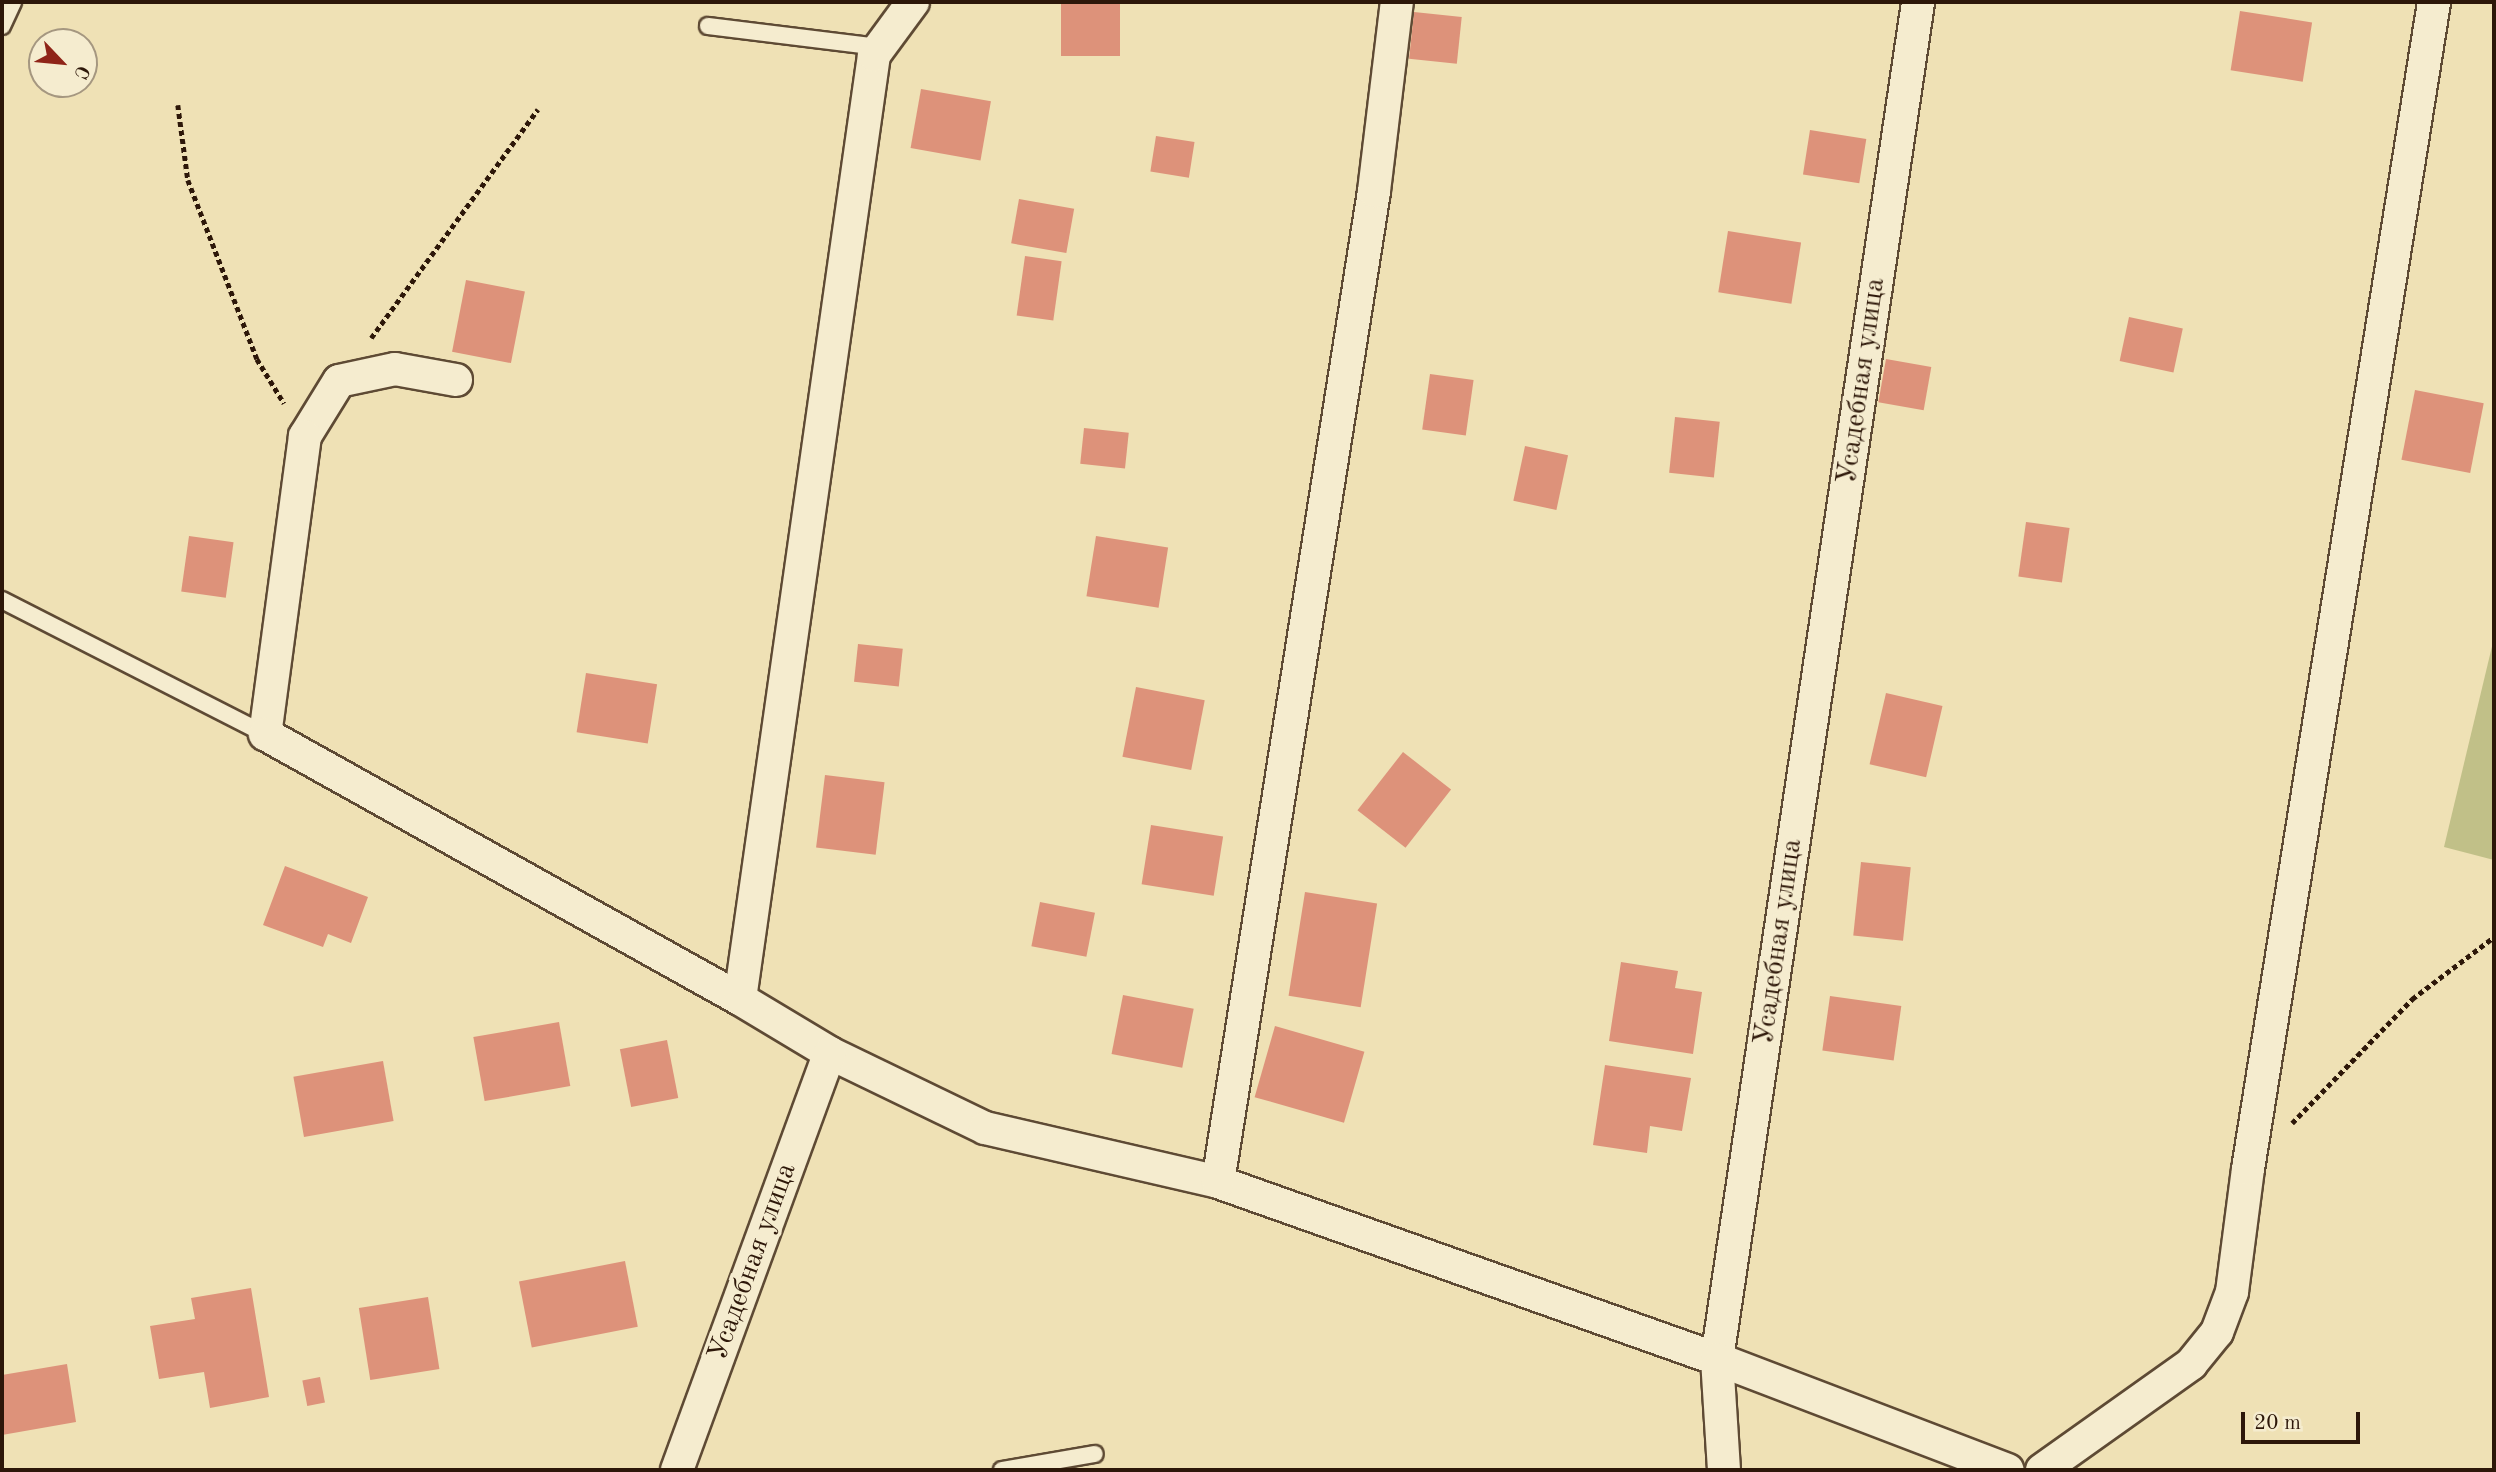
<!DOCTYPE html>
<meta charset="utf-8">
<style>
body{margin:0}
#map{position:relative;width:2496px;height:1472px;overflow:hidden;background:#efe1b5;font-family:"Old Standard TT",serif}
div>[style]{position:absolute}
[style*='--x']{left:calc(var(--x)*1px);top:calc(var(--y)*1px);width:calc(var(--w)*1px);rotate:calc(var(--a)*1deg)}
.green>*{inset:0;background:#c1c088}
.building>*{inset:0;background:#dd927a;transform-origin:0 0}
.path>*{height:4.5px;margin-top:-2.25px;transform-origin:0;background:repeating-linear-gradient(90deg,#2d1709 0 5px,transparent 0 8.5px)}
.roads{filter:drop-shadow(2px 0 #5e4a34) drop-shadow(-2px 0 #5e4a34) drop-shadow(0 2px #5e4a34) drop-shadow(0 -2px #5e4a34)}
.service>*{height:16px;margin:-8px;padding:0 8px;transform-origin:8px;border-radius:8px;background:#f5eccf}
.minor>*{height:32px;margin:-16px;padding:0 16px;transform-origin:16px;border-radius:16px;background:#f5eccf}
span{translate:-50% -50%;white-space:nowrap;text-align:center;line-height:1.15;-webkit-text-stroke:7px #f5eccf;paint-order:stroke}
.street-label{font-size:28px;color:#2d1709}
.frame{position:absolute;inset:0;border:4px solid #2d1709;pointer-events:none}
.north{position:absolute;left:28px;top:28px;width:70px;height:70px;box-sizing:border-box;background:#f5eccf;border:2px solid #a59780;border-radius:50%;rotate:116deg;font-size:19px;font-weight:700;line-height:28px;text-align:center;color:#2d1709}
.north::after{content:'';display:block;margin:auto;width:24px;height:32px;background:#8f2418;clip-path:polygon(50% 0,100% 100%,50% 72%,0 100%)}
.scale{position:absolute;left:2241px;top:1412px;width:119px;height:32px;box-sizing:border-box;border:4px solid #2d1709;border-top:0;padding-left:9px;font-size:21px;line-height:24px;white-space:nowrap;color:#2d1709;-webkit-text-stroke:5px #f5eccf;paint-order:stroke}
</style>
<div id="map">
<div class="green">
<div style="clip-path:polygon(2494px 638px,2494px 860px,2444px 847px)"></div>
</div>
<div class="building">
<div style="left:1061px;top:2px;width:59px;height:54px"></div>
<div style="left:2240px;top:11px;width:73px;height:60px;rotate:9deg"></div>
<div style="left:1414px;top:12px;width:48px;height:47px;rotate:6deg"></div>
<div style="left:921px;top:89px;width:71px;height:60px;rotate:10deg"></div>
<div style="left:1810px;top:130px;width:57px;height:45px;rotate:9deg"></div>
<div style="left:1156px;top:136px;width:39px;height:36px;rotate:9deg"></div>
<div style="left:1019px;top:199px;width:56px;height:45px;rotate:10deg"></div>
<div style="left:1728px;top:231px;width:74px;height:62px;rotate:9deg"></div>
<div style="left:1025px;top:256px;width:37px;height:60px;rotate:8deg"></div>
<div style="left:466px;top:280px;width:60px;height:73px;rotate:11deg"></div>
<div style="left:2129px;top:317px;width:55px;height:45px;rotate:12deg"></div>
<div style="left:1886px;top:359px;width:46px;height:44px;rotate:10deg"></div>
<div style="left:1430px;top:374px;width:44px;height:56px;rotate:8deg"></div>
<div style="left:2415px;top:390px;width:70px;height:71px;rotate:11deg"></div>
<div style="left:1675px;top:417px;width:45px;height:56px;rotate:6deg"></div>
<div style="left:1084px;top:428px;width:45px;height:36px;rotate:6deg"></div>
<div style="left:1525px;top:446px;width:44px;height:56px;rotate:12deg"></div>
<div style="left:2026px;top:522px;width:44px;height:55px;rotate:8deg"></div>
<div style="left:189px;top:536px;width:45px;height:56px;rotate:8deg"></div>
<div style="left:1096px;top:536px;width:73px;height:61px;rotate:9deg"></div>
<div style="left:858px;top:644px;width:45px;height:38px;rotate:6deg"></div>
<div style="left:586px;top:673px;width:72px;height:60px;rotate:9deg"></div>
<div style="left:1136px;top:687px;width:70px;height:71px;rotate:11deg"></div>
<div style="left:1886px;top:693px;width:58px;height:73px;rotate:13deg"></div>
<div style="left:1403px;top:752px;width:61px;height:74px;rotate:38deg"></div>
<div style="left:825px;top:775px;width:60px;height:73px;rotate:7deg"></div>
<div style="left:1151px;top:825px;width:73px;height:60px;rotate:9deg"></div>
<div style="left:1861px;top:862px;width:50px;height:74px;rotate:6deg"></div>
<div style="clip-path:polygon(285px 866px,368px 897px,351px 943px,328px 934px,323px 947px,263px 925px)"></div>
<div style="left:1305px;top:892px;width:73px;height:105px;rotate:9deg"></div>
<div style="left:1040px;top:902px;width:56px;height:45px;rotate:11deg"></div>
<div style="clip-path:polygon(1621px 962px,1678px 971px,1675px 988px,1702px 992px,1693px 1054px,1609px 1041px)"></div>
<div style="left:1123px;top:995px;width:72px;height:60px;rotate:11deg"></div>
<div style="left:1830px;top:996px;width:72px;height:55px;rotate:8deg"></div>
<div style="left:559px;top:1022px;width:65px;height:87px;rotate:80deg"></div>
<div style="left:1275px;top:1026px;width:93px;height:74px;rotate:16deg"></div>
<div style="left:667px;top:1040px;width:59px;height:48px;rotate:79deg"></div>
<div style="left:383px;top:1061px;width:61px;height:91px;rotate:80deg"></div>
<div style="clip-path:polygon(1605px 1065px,1691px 1078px,1682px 1131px,1650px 1126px,1647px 1153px,1593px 1145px)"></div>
<div style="left:625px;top:1261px;width:67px;height:108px;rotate:79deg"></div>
<div style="clip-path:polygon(251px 1288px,269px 1397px,210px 1408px,204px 1372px,159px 1379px,150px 1326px,195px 1319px,191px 1298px)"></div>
<div style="left:428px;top:1297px;width:73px;height:70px;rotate:81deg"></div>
<div style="clip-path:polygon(67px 1364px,76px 1422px,2px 1435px,2px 1375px)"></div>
<div style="left:320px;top:1377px;width:26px;height:18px;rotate:79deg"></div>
</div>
<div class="path">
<div style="--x:178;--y:105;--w:76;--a:82.4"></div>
<div style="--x:188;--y:180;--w:192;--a:68.9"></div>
<div style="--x:257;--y:359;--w:52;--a:58.5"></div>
<div style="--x:371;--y:338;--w:283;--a:-53.9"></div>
<div style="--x:2292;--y:1123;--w:173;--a:-45.9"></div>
<div style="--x:2412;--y:999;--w:103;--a:-37.1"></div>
</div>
<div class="roads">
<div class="service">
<div style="--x:2;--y:26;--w:26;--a:-65"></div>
<div style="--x:708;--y:26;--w:172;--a:7"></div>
<div style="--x:2;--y:600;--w:295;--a:27"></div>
<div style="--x:1002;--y:1470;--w:94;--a:-9.8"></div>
</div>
<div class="minor">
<div style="--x:456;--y:380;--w:62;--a:-169.8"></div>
<div style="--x:395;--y:369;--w:57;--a:167.9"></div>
<div style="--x:339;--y:381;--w:65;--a:121.7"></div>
<div style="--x:305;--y:436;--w:301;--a:97.6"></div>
<div style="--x:265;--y:734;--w:544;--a:29.16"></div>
<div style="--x:740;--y:999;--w:105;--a:31"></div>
<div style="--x:830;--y:1053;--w:172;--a:25.8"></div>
<div style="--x:985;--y:1128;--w:239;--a:13"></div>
<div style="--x:1218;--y:1182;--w:529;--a:19.53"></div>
<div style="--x:1717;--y:1359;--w:1372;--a:-81.57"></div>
<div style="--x:740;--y:999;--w:953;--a:-81.92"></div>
<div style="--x:874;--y:55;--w:66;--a:-53.7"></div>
<div style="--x:1218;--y:1182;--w:1003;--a:-81.05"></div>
<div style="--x:1374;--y:191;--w:190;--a:-83.1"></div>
<div style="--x:677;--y:1470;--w:444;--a:-69.9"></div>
<div style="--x:1724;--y:1470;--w:111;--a:-93.6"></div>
<div style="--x:1717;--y:1359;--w:311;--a:20.9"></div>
<div style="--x:2042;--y:1470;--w:183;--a:-35.4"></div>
<div style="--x:2191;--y:1364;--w:41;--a:-50.9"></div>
<div style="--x:2217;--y:1332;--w:43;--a:-69.4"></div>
<div style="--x:2232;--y:1292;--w:124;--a:-82.6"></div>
<div style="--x:2248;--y:1169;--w:1182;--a:-80.94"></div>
</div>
</div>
<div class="street-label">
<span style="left:1862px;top:381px;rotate:-82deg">Усадебная улица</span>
<span style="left:1779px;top:942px;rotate:-82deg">Усадебная улица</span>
<span style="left:753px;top:1262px;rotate:-70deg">Усадебная улица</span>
</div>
<div class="frame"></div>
<div class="north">С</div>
<div class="scale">20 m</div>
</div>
